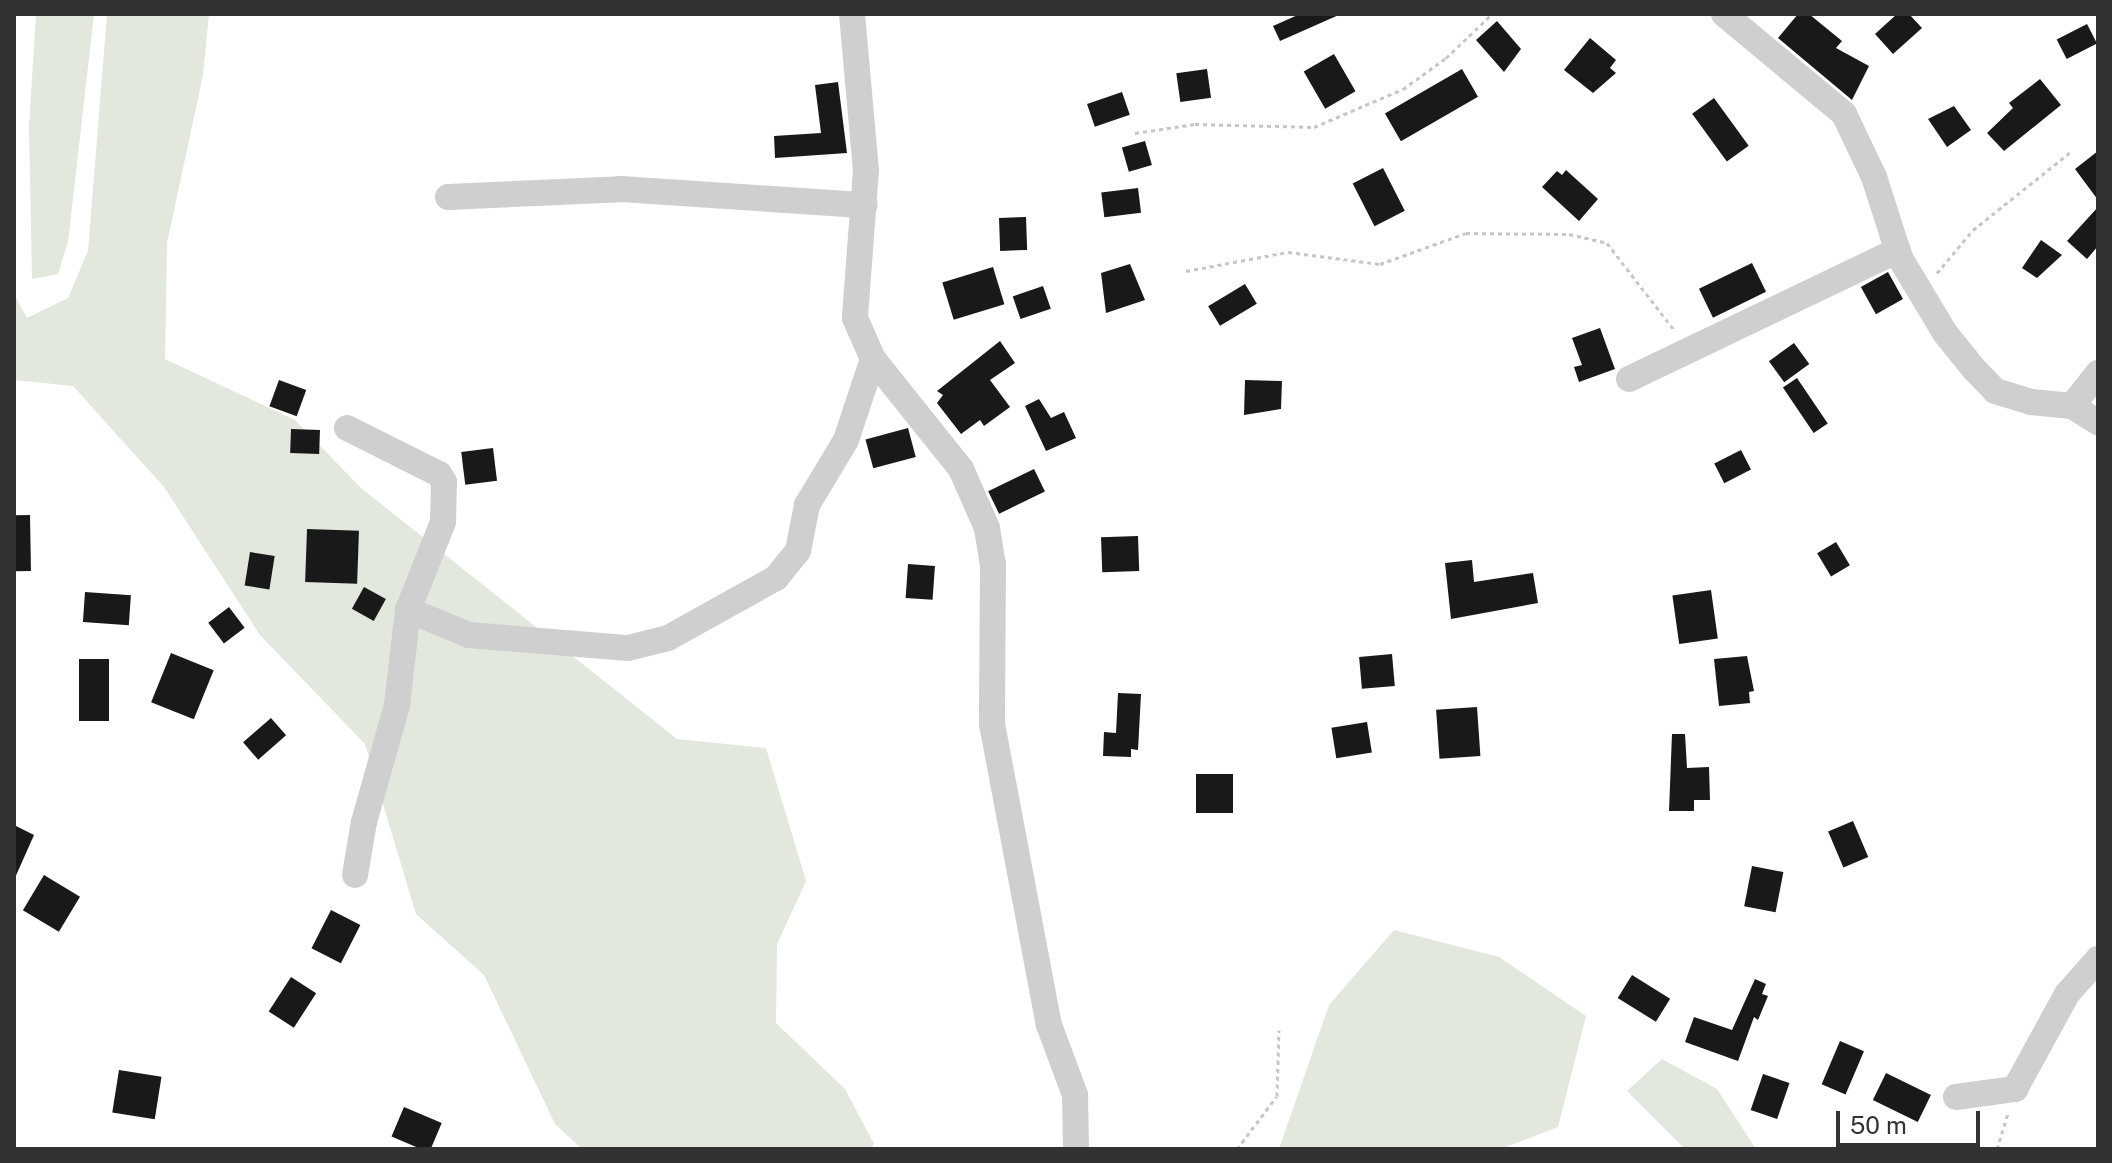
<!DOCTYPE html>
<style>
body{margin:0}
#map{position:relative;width:2112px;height:1163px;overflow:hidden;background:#fff;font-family:"Public Sans",sans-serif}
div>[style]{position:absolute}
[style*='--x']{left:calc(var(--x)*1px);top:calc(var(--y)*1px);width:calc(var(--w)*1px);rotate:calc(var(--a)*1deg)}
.green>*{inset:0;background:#e2e8dd}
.building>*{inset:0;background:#191919;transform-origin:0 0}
.path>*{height:3px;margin-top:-1.5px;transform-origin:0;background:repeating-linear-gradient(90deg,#c6c6c6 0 4px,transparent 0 8px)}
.minor>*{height:26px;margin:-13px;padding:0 13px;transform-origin:13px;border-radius:13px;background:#cfcfcf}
span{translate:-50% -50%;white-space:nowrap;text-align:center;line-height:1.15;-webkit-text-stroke:8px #fff;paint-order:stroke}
.frame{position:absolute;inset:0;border:16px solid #323232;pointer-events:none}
.scale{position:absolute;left:1836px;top:1111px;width:144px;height:36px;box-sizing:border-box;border:4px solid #323232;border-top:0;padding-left:10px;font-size:24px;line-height:28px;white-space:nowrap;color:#323232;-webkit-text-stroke:6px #fff;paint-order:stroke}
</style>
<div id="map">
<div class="green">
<div style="clip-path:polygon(36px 14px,94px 14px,68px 242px,58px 274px,32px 279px,29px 126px)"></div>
<div style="clip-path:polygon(107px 14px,209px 14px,203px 75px,167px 243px,165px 359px,295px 420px,361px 488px,677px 739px,766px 748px,806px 881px,777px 944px,776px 1023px,845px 1089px,874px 1144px,871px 1149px,582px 1149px,555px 1124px,484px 975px,416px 914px,365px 744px,260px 635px,164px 487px,73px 386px,14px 380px,14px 294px,27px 318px,68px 298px,88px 251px)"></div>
<div style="clip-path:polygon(1394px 930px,1499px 957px,1586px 1016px,1558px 1127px,1501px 1149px,1279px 1149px,1329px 1005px)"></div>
<div style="clip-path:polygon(1662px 1059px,1717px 1089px,1756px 1149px,1685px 1149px,1627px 1091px)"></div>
</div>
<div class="building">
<div style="clip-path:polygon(1300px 14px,1341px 14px,1280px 41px,1273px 26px)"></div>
<div style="clip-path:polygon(1798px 14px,1809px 14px,1842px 41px,1836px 48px,1869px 66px,1852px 100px,1778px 38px)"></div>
<div style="clip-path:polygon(1897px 14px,1909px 14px,1922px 28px,1893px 54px,1875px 34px)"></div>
<div style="clip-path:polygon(1497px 21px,1521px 49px,1504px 72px,1476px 40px)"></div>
<div style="left:2087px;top:24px;width:22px;height:34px;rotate:63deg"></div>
<div style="clip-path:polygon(1590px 38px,1616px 60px,1610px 68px,1616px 73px,1593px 93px,1564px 70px)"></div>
<div style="left:1334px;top:54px;width:43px;height:35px;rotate:60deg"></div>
<div style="left:1207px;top:69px;width:29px;height:31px;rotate:82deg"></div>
<div style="left:1462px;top:69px;width:32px;height:89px;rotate:60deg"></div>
<div style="clip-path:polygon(2040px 79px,2061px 105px,2004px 151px,1987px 133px,2013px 108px,2009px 103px)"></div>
<div style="clip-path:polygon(838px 82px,847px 153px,775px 158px,774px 136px,821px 133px,815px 85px)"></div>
<div style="left:1122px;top:92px;width:24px;height:37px;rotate:71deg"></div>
<div style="left:1714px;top:98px;width:59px;height:27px;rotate:54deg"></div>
<div style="clip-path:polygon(1954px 106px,1971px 130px,1947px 147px,1928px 119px)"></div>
<div style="left:1145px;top:141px;width:25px;height:24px;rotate:74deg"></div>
<div style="clip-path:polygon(2098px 151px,2098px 200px,2075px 169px)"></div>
<div style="left:1383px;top:168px;width:48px;height:34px;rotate:63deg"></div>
<div style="clip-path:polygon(1566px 170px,1598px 199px,1579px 221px,1542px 187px,1557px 171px,1562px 175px)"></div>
<div style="left:1138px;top:188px;width:25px;height:37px;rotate:83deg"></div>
<div style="clip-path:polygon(2098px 207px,2098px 246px,2087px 259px,2067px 241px)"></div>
<div style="left:1026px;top:217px;width:33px;height:27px;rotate:88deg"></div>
<div style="clip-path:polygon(2041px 240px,2062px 255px,2037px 278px,2022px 268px)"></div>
<div style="left:1752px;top:263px;width:32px;height:59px;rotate:64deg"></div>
<div style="clip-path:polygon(1130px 264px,1145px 300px,1106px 313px,1101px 273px)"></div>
<div style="left:993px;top:267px;width:39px;height:53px;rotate:73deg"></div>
<div style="left:1888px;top:272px;width:31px;height:31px;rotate:61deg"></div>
<div style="left:1245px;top:284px;width:23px;height:43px;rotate:59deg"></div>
<div style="left:1043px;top:286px;width:24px;height:32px;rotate:71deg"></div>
<div style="clip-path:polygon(1600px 328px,1615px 369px,1579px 382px,1574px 367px,1582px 365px,1572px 338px)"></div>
<div style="clip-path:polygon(1000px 341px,1015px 363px,990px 380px,1010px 407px,984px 426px,980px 420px,961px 434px,937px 403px,943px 395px,937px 391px)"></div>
<div style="left:1794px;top:343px;width:26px;height:31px;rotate:54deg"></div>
<div style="left:1797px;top:378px;width:55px;height:17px;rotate:56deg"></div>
<div style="left:279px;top:380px;width:29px;height:28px;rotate:20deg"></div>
<div style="clip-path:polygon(1245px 380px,1282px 381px,1281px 409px,1244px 415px)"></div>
<div style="clip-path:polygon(1039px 399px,1051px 418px,1064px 412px,1076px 438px,1046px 451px,1025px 406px)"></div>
<div style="left:908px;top:428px;width:30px;height:44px;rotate:75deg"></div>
<div style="left:291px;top:429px;width:29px;height:24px;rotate:2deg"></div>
<div style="left:493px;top:448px;width:33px;height:32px;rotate:83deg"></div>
<div style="left:1741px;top:450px;width:22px;height:30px;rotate:63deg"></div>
<div style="left:1034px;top:469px;width:25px;height:51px;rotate:64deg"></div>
<div style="left:30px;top:515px;width:56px;height:16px;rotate:89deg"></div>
<div style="left:307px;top:529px;width:52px;height:53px;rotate:2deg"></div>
<div style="left:1138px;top:536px;width:35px;height:37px;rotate:88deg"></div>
<div style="left:1836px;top:542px;width:27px;height:22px;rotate:59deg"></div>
<div style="left:250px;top:552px;width:25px;height:34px;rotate:9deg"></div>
<div style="clip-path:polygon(1472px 560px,1474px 582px,1533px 573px,1538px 603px,1451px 619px,1445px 563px)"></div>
<div style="left:908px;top:564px;width:27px;height:34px;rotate:4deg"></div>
<div style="left:364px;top:587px;width:25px;height:25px;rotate:29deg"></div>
<div style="left:1711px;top:590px;width:49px;height:39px;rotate:82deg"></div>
<div style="left:85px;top:592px;width:46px;height:30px;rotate:4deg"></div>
<div style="left:229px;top:607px;width:26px;height:26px;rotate:53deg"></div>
<div style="left:171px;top:653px;width:46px;height:53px;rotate:22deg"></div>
<div style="left:1392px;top:654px;width:32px;height:33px;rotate:85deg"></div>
<div style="clip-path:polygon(1747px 656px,1754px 691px,1749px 692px,1750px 703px,1719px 706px,1714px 659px)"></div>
<div style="left:79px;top:659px;width:30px;height:62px"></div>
<div style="clip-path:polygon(1118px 693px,1141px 694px,1138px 750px,1131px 749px,1131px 757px,1103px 756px,1104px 732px,1116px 733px)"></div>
<div style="left:1477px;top:707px;width:49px;height:41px;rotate:86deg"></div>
<div style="left:271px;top:718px;width:23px;height:37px;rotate:49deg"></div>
<div style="left:1367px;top:722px;width:31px;height:36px;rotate:81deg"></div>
<div style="clip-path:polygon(1672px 734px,1685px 734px,1687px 768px,1709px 767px,1710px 800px,1694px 800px,1694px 811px,1669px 811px)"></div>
<div style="left:1196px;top:774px;width:37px;height:39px"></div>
<div style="left:1853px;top:821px;width:39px;height:27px;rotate:67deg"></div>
<div style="clip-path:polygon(14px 825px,34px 835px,14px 880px)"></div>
<div style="left:1752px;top:866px;width:32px;height:41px;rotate:11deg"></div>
<div style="left:44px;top:875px;width:42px;height:41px;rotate:31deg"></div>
<div style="left:331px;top:910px;width:33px;height:43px;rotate:27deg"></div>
<div style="left:1632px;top:975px;width:45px;height:27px;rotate:32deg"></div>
<div style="left:291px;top:977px;width:30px;height:41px;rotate:33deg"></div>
<div style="clip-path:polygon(1755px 979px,1766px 984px,1762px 994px,1768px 996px,1758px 1020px,1754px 1017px,1738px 1061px,1685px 1042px,1694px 1017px,1732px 1030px)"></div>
<div style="left:1840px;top:1041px;width:26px;height:47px;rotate:23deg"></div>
<div style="left:119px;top:1070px;width:43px;height:43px;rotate:9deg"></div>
<div style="left:1886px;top:1073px;width:50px;height:30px;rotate:26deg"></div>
<div style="left:1763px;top:1074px;width:28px;height:38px;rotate:19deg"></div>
<div style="left:404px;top:1107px;width:41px;height:32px;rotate:23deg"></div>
</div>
<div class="path">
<div style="--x:1135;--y:133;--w:61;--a:-8.5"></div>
<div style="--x:1195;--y:124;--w:119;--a:1.4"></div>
<div style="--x:1314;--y:127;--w:97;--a:-23.1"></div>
<div style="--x:1403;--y:89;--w:53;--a:-35.8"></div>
<div style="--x:1446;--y:58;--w:64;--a:-43.7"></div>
<div style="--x:1186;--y:271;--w:104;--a:-10.6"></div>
<div style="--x:1288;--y:252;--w:93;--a:7.4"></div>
<div style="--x:1380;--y:264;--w:91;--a:-19.8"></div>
<div style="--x:1466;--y:233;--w:103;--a:0.6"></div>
<div style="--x:1569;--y:234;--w:39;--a:13"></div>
<div style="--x:1607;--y:243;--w:111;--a:52.3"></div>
<div style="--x:1937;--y:273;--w:56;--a:-50.1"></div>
<div style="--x:1973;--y:230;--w:128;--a:-38.7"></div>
<div style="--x:1237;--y:1149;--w:66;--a:-53"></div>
<div style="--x:1277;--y:1096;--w:66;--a:-88.3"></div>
<div style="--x:1997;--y:1149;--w:39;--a:-73"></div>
</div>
<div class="minor">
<div style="--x:852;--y:14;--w:157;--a:84.9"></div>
<div style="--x:866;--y:170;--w:148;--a:94.3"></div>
<div style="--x:855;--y:318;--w:45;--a:66.3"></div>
<div style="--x:873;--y:359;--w:141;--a:51.3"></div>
<div style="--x:961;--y:469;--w:64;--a:66.2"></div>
<div style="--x:987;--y:528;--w:36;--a:81"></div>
<div style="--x:993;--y:564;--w:160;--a:90.4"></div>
<div style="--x:992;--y:724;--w:306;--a:79.3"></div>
<div style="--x:1049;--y:1025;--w:75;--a:69.6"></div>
<div style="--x:1075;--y:1095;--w:54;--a:88.9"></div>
<div style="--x:1724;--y:14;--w:156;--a:39.8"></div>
<div style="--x:1844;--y:114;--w:70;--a:64.5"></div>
<div style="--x:1874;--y:177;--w:85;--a:72.2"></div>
<div style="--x:1900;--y:258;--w:87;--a:59"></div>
<div style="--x:1945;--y:333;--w:46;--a:51.1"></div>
<div style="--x:1974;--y:369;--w:30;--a:46"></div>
<div style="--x:1995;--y:391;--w:38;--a:17"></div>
<div style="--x:2031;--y:402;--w:41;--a:5.6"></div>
<div style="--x:2072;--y:406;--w:31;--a:32"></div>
<div style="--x:448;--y:197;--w:173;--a:-2.6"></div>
<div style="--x:621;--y:189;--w:244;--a:3.8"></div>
<div style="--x:1629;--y:379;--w:298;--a:-25.6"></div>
<div style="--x:2072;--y:406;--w:42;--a:-51.8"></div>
<div style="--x:347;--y:428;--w:103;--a:26.6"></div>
<div style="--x:439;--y:474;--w:9;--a:58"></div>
<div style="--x:444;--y:482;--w:40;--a:91.4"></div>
<div style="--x:443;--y:522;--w:95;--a:111.7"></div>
<div style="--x:408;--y:610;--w:66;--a:22.3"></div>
<div style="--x:469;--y:635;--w:160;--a:4.7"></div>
<div style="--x:628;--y:648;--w:41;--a:-14"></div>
<div style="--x:668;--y:638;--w:124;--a:-29.1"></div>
<div style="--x:776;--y:578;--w:35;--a:-51"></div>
<div style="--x:798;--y:551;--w:47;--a:-78.9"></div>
<div style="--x:807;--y:505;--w:76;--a:-59"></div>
<div style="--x:846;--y:440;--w:85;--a:-71.6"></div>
<div style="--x:355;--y:875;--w:54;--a:-80.4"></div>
<div style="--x:364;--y:822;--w:122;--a:-74.2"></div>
<div style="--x:397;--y:705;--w:96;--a:-83.4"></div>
<div style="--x:1956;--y:1097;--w:60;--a:-7.7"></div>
<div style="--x:2015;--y:1089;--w:108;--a:-61.3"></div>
<div style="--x:2067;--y:994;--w:47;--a:-48.5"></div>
</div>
<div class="frame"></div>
<div class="scale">50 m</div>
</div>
